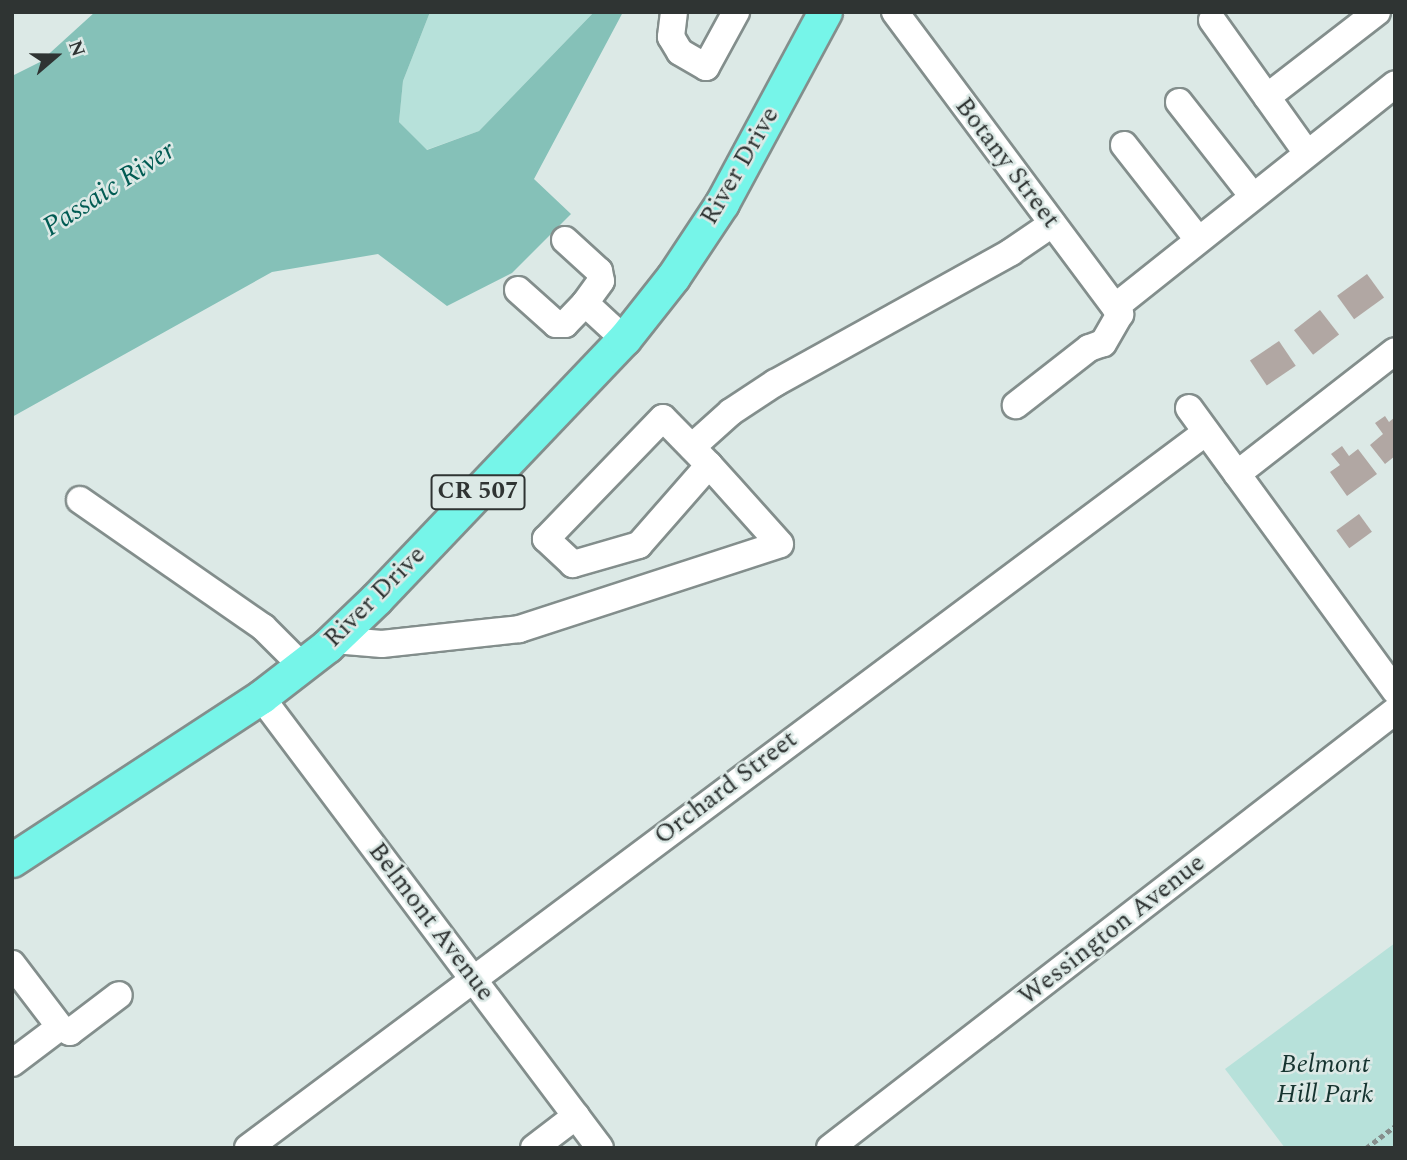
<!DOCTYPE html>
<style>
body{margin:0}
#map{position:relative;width:1407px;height:1160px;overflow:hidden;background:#dce9e6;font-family:Spectral,serif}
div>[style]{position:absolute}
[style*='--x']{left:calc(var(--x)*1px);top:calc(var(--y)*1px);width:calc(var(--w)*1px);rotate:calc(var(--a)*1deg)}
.green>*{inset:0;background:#b7e1da}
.water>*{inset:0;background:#85c1b8}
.building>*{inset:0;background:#b1a7a3;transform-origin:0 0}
.path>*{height:4.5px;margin-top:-2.25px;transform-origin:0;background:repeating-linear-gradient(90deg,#868f8d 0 5px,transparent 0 8.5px)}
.roads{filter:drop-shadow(2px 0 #838e8c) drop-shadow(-2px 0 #838e8c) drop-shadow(0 2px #838e8c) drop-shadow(0 -2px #838e8c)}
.minor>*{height:26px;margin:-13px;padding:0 13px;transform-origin:13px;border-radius:13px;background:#fff}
.major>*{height:33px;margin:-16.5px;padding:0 16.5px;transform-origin:16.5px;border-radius:16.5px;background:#76f5e9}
span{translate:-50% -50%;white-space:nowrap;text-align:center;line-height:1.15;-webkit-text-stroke:5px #dce9e6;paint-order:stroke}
.shield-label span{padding:2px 5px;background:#dce9e6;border:2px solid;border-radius:5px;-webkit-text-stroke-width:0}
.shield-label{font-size:24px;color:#2f3433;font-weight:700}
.street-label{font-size:26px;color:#2f3433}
.park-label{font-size:26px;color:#163430;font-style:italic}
.water-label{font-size:28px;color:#015b53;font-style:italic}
.frame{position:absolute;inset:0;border:14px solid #2f3433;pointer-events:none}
.north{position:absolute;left:21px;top:21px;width:70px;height:70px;-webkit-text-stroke:5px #dce9e6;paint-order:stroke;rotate:70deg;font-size:19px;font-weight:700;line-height:28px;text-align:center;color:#2f3433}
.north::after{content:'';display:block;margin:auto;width:24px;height:32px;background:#2f3433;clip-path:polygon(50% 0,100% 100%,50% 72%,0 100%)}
</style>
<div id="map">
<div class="green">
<div style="clip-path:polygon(430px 12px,594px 12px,479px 131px,426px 150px,399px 122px,403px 81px)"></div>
<div style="clip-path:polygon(1395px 943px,1395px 1148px,1285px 1148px,1225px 1069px)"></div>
</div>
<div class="water">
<div style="clip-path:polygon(95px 12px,430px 12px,403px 81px,399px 122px,427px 150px,479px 131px,594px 12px,623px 12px,534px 179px,571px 214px,512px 273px,447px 306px,378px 254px,272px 272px,12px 417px,12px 76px,40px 62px)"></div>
</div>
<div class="building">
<div style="left:1367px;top:274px;width:29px;height:37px;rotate:54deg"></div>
<div style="left:1320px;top:310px;width:31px;height:33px;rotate:52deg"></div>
<div style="left:1279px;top:341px;width:30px;height:35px;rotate:56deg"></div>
<div style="clip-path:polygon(1385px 416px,1389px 422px,1395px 417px,1395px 456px,1385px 464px,1370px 445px,1383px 434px,1375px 423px)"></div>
<div style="clip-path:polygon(1342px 446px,1349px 456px,1358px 449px,1377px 474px,1347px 496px,1330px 472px,1340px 465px,1331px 454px)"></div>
<div style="left:1359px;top:514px;width:22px;height:28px;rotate:54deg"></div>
</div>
<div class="path">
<div style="--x:1366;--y:1148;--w:36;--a:-37"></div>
</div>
<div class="roads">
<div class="minor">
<div style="--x:674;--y:12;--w:25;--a:97"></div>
<div style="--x:671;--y:37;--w:17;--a:59"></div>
<div style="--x:680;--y:52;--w:30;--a:30"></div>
<div style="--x:706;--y:67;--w:63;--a:-61.4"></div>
<div style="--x:895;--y:12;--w:377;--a:53.3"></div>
<div style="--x:1120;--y:314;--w:34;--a:120"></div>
<div style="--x:1103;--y:343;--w:15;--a:160"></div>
<div style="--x:1089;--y:348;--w:93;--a:142"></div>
<div style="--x:1212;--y:20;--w:163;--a:54.5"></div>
<div style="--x:1267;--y:97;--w:139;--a:-37.7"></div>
<div style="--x:1179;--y:102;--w:118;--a:51.9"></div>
<div style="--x:1124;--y:145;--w:118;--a:51.9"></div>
<div style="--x:565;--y:240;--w:46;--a:42.4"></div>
<div style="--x:599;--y:271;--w:10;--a:79"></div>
<div style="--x:601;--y:281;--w:27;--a:126"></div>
<div style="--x:518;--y:290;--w:51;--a:41.8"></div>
<div style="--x:556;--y:324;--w:9;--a:0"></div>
<div style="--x:565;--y:324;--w:29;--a:-46"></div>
<div style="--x:585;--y:303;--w:53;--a:42.7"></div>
<div style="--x:1115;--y:307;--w:358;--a:-38.5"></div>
<div style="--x:1189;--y:408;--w:350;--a:53.9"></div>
<div style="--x:663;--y:418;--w:66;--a:45.6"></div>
<div style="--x:709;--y:465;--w:106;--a:131.2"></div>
<div style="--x:639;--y:545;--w:69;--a:163.9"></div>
<div style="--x:573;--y:564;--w:37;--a:-137"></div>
<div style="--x:546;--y:539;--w:168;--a:-46"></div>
<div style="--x:692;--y:447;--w:52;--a:-41.9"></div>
<div style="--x:731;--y:412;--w:53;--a:-33.4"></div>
<div style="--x:775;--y:383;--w:270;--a:-29"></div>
<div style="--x:1011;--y:252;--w:50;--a:-34.3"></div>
<div style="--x:1237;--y:474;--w:200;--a:-37.9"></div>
<div style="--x:80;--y:500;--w:223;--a:34.8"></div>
<div style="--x:263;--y:627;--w:55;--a:45"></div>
<div style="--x:334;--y:640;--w:48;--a:4.8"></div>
<div style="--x:382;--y:644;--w:138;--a:-6.2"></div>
<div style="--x:519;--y:629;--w:274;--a:-18"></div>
<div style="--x:780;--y:544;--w:106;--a:-131.9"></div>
<div style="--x:261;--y:697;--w:564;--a:53.07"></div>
<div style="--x:12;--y:964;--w:79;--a:52.7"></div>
<div style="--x:60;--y:1027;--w:11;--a:27"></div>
<div style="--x:70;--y:1032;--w:61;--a:-37.1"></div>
<div style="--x:12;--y:1063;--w:60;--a:-36.9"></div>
<div style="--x:248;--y:1148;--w:1196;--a:-36.77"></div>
<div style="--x:534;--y:1148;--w:53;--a:-37.3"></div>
<div style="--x:830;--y:1148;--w:714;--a:-37.72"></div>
</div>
<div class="major">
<div style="--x:12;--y:860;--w:298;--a:-33.2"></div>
<div style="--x:261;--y:697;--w:83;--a:-37.7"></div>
<div style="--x:327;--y:646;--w:69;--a:-43.8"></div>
<div style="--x:377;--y:598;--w:358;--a:-46.4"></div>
<div style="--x:624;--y:339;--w:79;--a:-51.7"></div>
<div style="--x:673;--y:277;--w:89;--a:-56.5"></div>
<div style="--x:722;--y:203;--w:217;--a:-61.7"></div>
</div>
</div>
<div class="shield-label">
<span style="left:478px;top:492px">CR 507</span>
</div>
<div class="street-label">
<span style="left:1007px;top:163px;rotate:53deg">Botany Street</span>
<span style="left:740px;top:166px;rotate:-60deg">River Drive</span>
<span style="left:375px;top:597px;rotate:-45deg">River Drive</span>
<span style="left:726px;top:788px;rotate:-37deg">Orchard Street</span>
<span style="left:431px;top:922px;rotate:53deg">Belmont Avenue</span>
<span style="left:1112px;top:930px;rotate:-38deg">Wessington Avenue</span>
</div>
<div class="park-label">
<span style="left:1325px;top:1080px">Belmont<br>Hill Park</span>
</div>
<div class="water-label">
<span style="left:109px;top:189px;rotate:-33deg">Passaic River</span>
</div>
<div class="frame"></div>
<div class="north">N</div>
</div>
